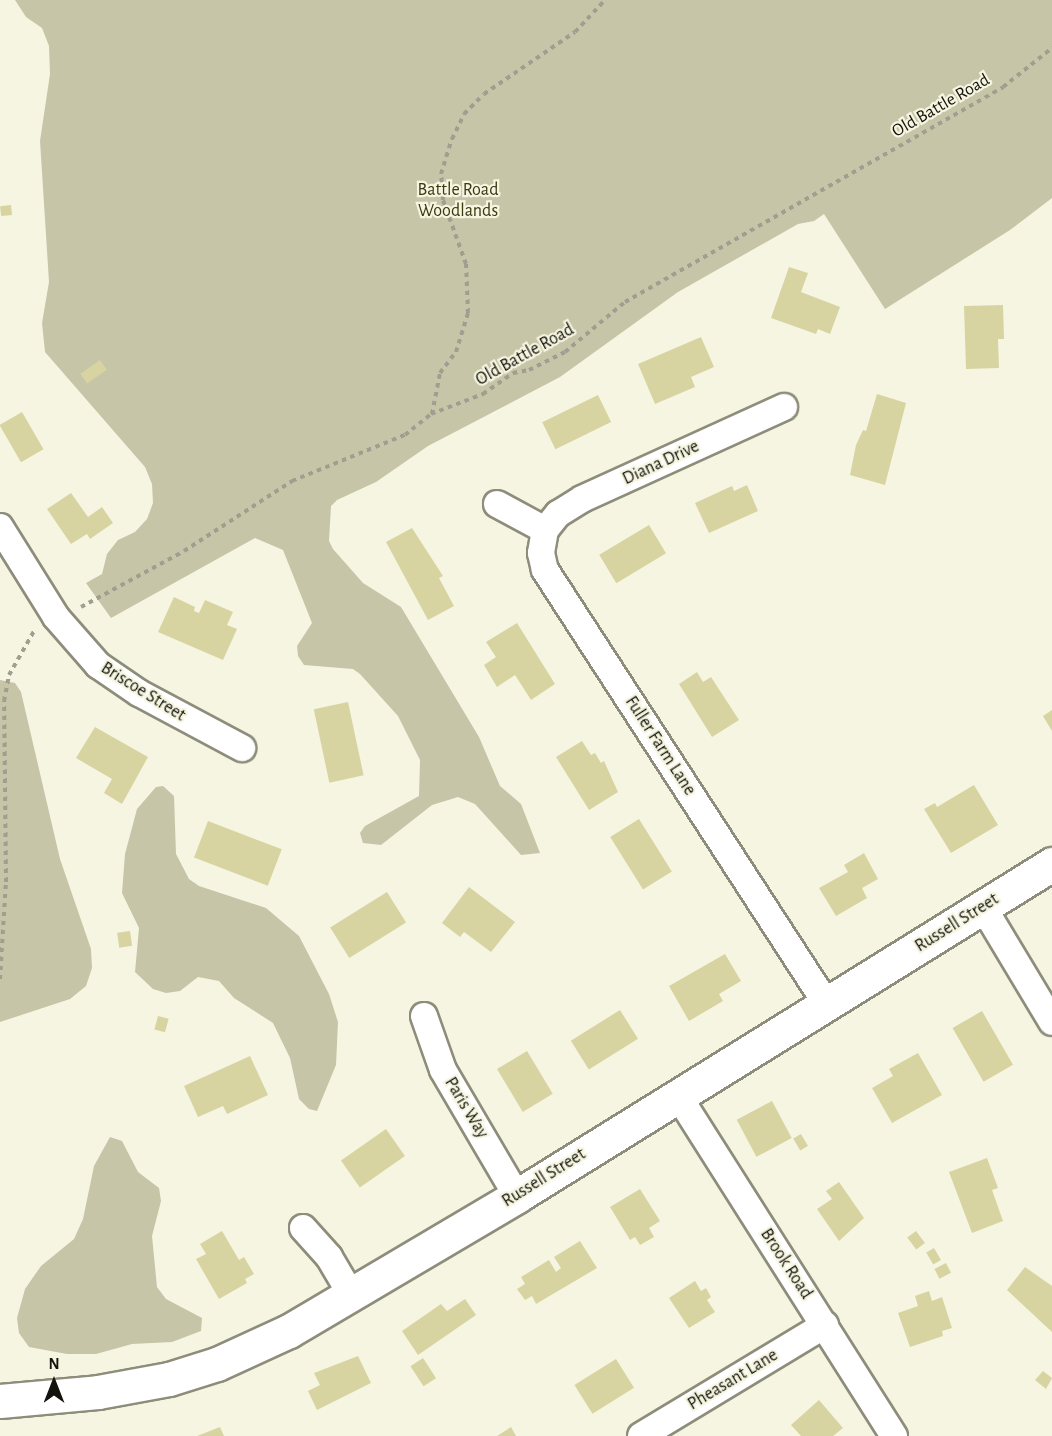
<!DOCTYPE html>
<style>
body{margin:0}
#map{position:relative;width:1052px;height:1436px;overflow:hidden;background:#f6f5e1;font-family:"Alegreya Sans",sans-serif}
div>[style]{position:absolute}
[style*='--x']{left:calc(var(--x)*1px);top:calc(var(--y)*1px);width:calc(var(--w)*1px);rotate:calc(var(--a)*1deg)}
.green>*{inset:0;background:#c6c5a7}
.building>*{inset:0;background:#d7d4a2;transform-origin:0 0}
.path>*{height:4px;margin-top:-2px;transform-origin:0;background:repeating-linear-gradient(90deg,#9f9f90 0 4.5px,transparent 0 9px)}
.roads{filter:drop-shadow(2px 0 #8e8d7b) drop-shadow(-2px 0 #8e8d7b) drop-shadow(0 2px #8e8d7b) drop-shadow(0 -2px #8e8d7b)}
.street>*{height:26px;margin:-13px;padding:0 13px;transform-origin:13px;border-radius:13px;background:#fff}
.secondary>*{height:33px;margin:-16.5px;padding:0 16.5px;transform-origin:16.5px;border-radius:16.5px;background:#fff}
span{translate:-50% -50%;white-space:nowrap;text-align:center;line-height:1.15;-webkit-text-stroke:4.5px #f6f5e1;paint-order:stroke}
.street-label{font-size:18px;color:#14140d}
.park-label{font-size:18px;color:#3c3911}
.north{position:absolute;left:24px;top:1352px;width:60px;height:60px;-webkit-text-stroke:4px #f6f5e1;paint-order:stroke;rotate:0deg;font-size:16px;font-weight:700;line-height:24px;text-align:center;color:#14140d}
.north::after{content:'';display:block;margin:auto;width:21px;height:27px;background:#14140d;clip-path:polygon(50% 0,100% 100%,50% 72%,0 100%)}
</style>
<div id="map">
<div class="green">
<div style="clip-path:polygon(15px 0,1052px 0,1052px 198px,1010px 230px,885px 309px,824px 214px,814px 221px,798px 224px,678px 292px,560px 377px,428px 446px,376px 482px,337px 500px,331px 506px,329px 541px,333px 549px,363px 583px,401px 607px,479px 737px,500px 786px,521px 804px,540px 853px,521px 855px,475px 804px,458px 797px,432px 805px,381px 845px,363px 843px,360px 833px,365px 826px,419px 796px,420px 760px,398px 716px,360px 674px,353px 669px,304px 665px,298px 656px,297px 646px,312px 623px,283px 550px,255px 538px,111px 618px,86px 583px,102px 574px,107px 554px,118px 540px,135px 532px,147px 519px,153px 503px,152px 484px,145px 467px,45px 352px,42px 323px,49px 282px,40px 141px,50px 74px,49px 46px,42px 28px,26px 17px)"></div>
<div style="clip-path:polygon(0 680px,15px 683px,21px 692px,60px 859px,91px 949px,92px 968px,86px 986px,70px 999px,0 1022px)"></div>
<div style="clip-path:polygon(163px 786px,174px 796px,176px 854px,189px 879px,199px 886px,266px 908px,299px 936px,329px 994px,338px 1022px,336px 1065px,317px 1111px,309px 1109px,299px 1099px,290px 1058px,273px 1023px,234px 998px,219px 981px,198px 977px,180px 991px,166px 993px,153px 989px,135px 972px,139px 928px,122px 893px,125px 854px,137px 809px,156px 787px)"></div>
<div style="clip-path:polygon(110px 1137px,122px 1141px,138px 1172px,159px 1188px,161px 1201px,152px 1236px,157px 1287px,166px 1299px,202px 1318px,201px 1331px,172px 1342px,132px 1344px,96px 1354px,67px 1354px,29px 1347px,19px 1333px,17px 1318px,25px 1289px,41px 1266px,74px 1239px,83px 1219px,94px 1166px)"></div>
</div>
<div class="building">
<div style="left:11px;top:205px;width:10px;height:11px;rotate:84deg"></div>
<div style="clip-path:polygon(789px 267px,808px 273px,801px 292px,840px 307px,830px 334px,818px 329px,816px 334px,771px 318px)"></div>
<div style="clip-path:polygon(1003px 305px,1004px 339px,998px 339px,999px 368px,966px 369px,964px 306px)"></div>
<div style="clip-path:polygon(701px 337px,714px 367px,691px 377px,695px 387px,655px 404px,638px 364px)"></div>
<div style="left:100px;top:360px;width:12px;height:24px;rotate:55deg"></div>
<div style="clip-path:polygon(877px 394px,906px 403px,885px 485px,850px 475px,856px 445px,863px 430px,866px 431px)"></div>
<div style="left:598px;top:395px;width:30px;height:62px;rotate:64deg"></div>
<div style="left:22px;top:412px;width:43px;height:26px;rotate:60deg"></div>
<div style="clip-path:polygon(747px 485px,758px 511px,709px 533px,695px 503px,732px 486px,734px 491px)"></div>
<div style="clip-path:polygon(71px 493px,88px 517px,102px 507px,113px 523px,90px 539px,87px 534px,71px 544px,47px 509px)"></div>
<div style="left:649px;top:525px;width:33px;height:58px;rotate:59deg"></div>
<div style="clip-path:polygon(412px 528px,443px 576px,439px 578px,454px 606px,428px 620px,386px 542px)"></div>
<div style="clip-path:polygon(174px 597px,195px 607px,194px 611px,199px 613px,205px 600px,233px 612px,227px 625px,237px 629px,223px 660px,158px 632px)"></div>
<div style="clip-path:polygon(517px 623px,555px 684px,531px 700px,515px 675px,497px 687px,484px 665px,496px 657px,486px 642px)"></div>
<div style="clip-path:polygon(697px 672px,703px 682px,711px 677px,739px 720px,712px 737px,679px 684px)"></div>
<div style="left:348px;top:702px;width:75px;height:35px;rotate:78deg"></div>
<div style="clip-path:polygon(1052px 710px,1052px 731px,1043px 716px)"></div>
<div style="clip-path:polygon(95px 727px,148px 757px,122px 804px,104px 793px,112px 779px,76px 758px)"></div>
<div style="clip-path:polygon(582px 741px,591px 755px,595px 753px,601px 763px,604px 761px,618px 792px,589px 810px,556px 757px)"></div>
<div style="clip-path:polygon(974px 785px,998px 825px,951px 853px,924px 809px,935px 803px,937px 807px)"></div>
<div style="left:639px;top:819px;width:62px;height:34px;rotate:58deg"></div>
<div style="left:208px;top:821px;width:79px;height:39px;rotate:21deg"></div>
<div style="clip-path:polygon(864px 853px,878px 879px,862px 888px,867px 898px,836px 916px,819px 888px,848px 872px,844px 865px)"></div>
<div style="clip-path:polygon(469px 887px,515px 922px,491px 952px,464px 932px,460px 937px,442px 923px)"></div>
<div style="left:387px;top:892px;width:36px;height:67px;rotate:58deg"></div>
<div style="left:130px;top:931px;width:15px;height:13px;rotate:82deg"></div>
<div style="clip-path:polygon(725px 954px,741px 981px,719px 994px,723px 1001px,689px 1021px,669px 986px)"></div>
<div style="left:620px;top:1010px;width:34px;height:58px;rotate:58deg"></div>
<div style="left:982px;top:1011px;width:62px;height:34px;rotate:60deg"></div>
<div style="left:158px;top:1016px;width:11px;height:14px;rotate:15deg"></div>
<div style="left:527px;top:1051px;width:50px;height:35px;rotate:59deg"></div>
<div style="clip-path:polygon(918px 1053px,942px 1095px,892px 1123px,872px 1088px,893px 1076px,889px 1069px)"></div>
<div style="clip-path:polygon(250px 1056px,268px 1095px,227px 1114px,223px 1106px,198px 1117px,184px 1086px)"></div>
<div style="left:772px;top:1101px;width:42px;height:40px;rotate:62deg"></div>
<div style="left:386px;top:1129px;width:33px;height:55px;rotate:55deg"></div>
<div style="left:801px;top:1134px;width:14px;height:9px;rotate:60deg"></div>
<div style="clip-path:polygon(987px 1158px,998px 1188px,992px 1190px,1003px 1221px,972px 1233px,949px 1172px)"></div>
<div style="clip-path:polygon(839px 1182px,864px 1218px,839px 1241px,817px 1209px,832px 1199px,826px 1191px)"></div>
<div style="clip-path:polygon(640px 1189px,660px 1221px,649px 1228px,654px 1237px,640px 1245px,635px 1237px,630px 1240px,610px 1207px)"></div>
<div style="clip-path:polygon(222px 1231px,239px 1260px,244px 1257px,254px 1274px,245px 1279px,247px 1283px,219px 1299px,196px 1259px,206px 1254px,200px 1244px)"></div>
<div style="left:916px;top:1231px;width:15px;height:11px;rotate:53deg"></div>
<div style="clip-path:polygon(580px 1241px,597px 1268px,536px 1304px,532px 1296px,525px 1300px,517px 1289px,525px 1284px,521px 1277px,549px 1260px,556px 1272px,561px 1268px,554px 1257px)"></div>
<div style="left:934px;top:1248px;width:14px;height:9px;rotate:60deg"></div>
<div style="left:946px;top:1263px;width:11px;height:13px;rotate:63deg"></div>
<div style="clip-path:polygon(1025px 1267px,1052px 1286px,1052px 1332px,1007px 1290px)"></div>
<div style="clip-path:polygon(695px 1281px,701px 1291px,706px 1288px,711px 1297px,707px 1300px,715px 1312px,689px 1328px,669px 1298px)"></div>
<div style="clip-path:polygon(929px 1291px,932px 1301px,942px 1297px,952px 1328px,942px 1331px,943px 1336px,910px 1347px,898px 1313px,918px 1306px,915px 1296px)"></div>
<div style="clip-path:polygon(465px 1299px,476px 1315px,418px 1355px,402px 1331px,441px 1304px,447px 1311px)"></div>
<div style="clip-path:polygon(358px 1356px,371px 1383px,317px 1410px,308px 1391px,320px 1385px,314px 1373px)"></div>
<div style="left:423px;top:1358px;width:24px;height:15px;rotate:57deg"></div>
<div style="left:616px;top:1359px;width:34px;height:49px;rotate:58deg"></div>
<div style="clip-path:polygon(1043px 1371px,1052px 1378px,1046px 1389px,1035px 1380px)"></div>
<div style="clip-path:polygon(819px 1400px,843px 1428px,833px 1436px,801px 1436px,791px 1425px)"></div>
<div style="clip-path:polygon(220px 1427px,224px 1436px,197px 1436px)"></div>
<div style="clip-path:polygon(511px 1427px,516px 1436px,497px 1436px)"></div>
</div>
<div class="path">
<div style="--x:432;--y:414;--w:42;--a:-79"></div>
<div style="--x:440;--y:373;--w:26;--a:-53"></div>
<div style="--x:456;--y:352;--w:41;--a:-72.9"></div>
<div style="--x:468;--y:313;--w:49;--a:-92.3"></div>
<div style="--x:466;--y:264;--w:68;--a:-109.8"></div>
<div style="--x:443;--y:200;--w:26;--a:-94"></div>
<div style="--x:441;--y:174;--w:37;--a:-73"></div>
<div style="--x:452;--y:139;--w:28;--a:-64"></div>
<div style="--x:464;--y:114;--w:28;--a:-45"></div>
<div style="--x:484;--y:94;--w:110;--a:-34.3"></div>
<div style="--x:575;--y:32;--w:44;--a:-46.8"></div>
<div style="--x:81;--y:607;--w:117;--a:-28.5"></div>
<div style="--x:184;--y:551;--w:129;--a:-32.9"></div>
<div style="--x:292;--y:481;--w:122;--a:-22.2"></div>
<div style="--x:405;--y:435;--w:33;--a:-39"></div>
<div style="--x:431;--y:414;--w:56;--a:-21"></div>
<div style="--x:483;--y:394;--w:37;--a:-35"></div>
<div style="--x:513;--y:373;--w:16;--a:-11"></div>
<div style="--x:529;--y:370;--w:40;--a:-26.6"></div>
<div style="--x:565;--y:352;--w:78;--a:-39.8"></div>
<div style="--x:625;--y:302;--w:435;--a:-29.6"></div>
<div style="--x:1003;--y:87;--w:63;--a:-38.5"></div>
<div style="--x:0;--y:979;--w:97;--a:-86.5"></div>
<div style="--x:6;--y:882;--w:181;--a:-90.6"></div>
<div style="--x:4;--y:701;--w:26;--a:-79"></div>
<div style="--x:9;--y:675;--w:51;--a:-60.4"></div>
</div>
<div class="roads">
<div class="street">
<div style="--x:497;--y:504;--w:55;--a:28.4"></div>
<div style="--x:545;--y:530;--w:23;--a:100"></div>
<div style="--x:541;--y:553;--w:17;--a:77"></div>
<div style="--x:545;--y:570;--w:516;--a:57.02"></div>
<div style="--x:0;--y:527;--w:106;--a:58.1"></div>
<div style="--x:56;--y:617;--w:64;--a:48.8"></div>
<div style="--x:98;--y:665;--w:50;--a:34.3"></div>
<div style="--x:139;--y:693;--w:117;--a:28.1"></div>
<div style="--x:545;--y:530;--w:21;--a:-51"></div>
<div style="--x:558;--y:514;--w:28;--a:-32"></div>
<div style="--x:582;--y:499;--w:222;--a:-24.5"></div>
<div style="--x:983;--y:907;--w:134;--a:59"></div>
<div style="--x:424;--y:1016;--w:57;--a:70.6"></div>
<div style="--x:443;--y:1070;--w:146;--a:59.6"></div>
<div style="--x:677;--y:1094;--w:405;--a:57.6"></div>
<div style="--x:303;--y:1228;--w:39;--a:48"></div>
<div style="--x:329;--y:1257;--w:45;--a:59.5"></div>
<div style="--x:641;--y:1436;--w:215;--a:-31.1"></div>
</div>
<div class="secondary">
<div style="--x:0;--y:1401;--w:98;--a:-5.2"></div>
<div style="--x:98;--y:1392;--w:72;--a:-10.4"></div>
<div style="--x:169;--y:1379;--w:50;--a:-17.4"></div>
<div style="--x:217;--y:1364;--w:79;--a:-24.6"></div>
<div style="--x:289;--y:1331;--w:265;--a:-30.6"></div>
<div style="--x:517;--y:1196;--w:630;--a:-31.82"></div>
</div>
</div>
<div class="street-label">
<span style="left:941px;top:106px;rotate:-30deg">Old Battle Road</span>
<span style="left:525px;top:355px;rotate:-29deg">Old Battle Road</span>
<span style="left:661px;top:463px;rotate:-25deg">Diana Drive</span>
<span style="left:143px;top:692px;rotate:32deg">Briscoe Street</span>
<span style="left:660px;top:746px;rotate:57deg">Fuller Farm Lane</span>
<span style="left:957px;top:923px;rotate:-32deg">Russell Street</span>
<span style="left:466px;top:1108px;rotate:59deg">Paris Way</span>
<span style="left:544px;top:1178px;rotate:-32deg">Russell Street</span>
<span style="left:786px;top:1264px;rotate:57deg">Brook Road</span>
<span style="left:733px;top:1380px;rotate:-31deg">Pheasant Lane</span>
</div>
<div class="park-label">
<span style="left:458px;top:201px">Battle Road<br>Woodlands</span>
</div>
<div class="north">N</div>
</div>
